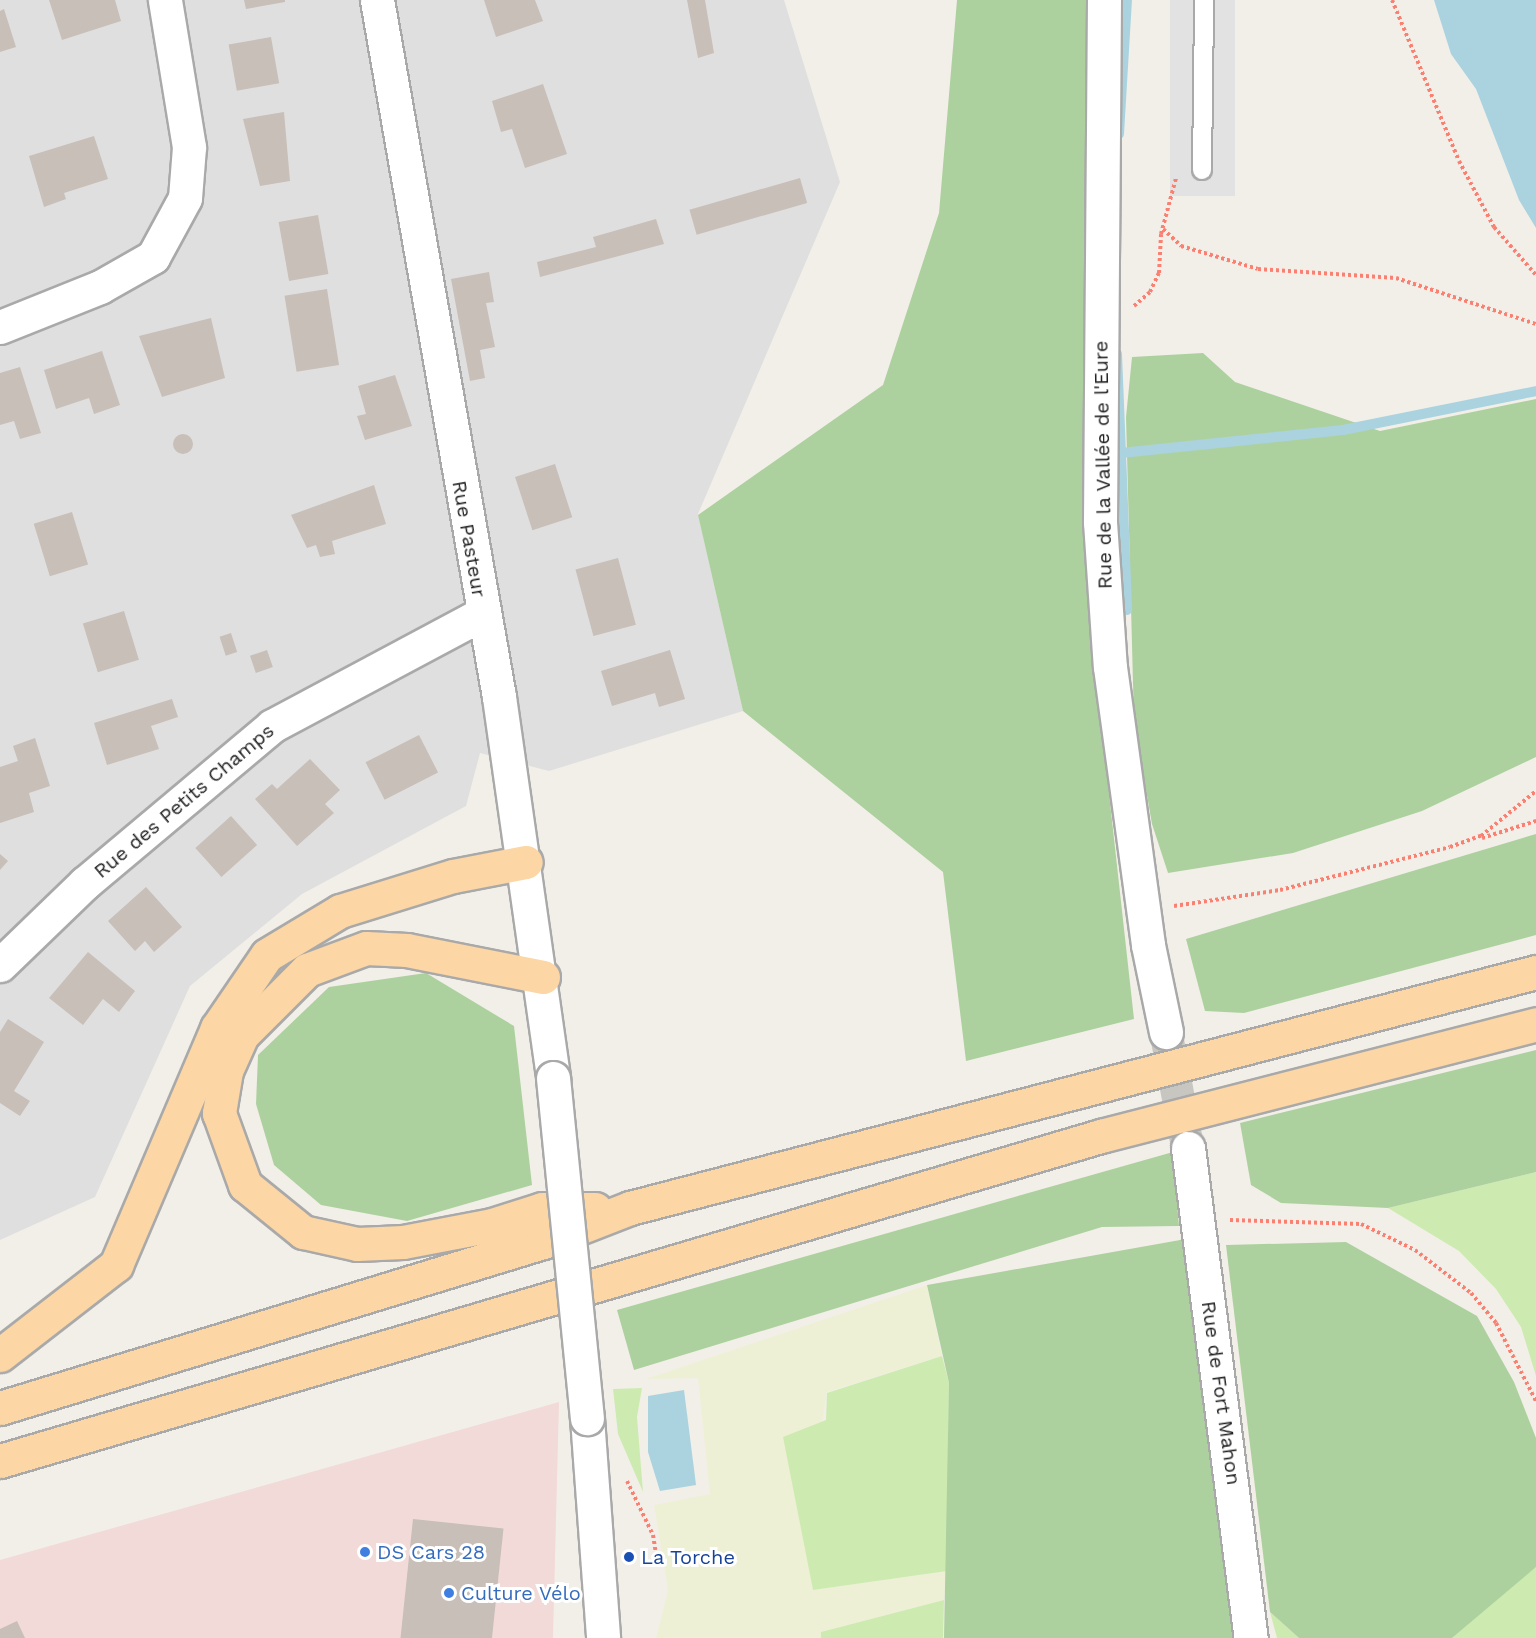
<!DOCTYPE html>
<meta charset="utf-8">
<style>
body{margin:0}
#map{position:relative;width:1536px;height:1638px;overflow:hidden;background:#f2efe9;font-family:"Work Sans",sans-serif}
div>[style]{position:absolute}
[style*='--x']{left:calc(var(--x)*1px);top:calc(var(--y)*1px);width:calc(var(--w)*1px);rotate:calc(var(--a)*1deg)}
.residential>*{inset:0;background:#e0dfdf}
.commercial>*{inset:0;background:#f2dad9}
.farmland>*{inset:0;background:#eef0d5}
.grass>*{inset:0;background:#cdebb0}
.forest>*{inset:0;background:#add19e}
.parking>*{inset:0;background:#e2e2e2;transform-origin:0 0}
.water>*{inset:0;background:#aad3df}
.stream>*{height:10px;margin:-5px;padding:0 5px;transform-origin:5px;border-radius:5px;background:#aad3df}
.building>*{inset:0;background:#c7bfb8;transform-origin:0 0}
.round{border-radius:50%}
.tertiary-tunnel>*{height:33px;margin-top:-16.5px;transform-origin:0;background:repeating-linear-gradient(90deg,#c8c6c1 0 33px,transparent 0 49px)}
.path>*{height:4px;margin-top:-2px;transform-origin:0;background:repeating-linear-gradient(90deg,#fa8072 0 3px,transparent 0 6px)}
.roads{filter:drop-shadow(2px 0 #a9a9a9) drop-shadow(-2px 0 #a9a9a9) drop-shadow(0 2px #a9a9a9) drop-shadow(0 -2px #a9a9a9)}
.service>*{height:18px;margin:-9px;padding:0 9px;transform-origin:9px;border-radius:9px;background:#fff}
.minor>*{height:33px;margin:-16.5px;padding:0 16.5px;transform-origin:16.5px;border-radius:16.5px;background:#fff}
.tertiary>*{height:33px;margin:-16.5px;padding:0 16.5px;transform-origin:16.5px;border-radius:16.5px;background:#fff}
.primary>*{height:33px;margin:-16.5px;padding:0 16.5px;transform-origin:16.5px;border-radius:16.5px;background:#fcd6a4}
.bridges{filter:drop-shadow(2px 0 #a9a9a9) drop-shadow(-2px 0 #a9a9a9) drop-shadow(0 2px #a9a9a9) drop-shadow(0 -2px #a9a9a9)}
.tertiary-bridge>*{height:33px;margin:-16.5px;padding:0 16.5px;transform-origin:16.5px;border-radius:16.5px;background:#fff}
.dots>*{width:16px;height:16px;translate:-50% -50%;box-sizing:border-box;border:3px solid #fff;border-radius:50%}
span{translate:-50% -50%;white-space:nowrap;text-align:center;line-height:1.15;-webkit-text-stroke:6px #fff;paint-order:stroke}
.street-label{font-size:20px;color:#222}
.shop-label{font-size:20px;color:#366cbe}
.left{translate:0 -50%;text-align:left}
.transit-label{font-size:20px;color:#164399}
</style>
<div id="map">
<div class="residential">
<div style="clip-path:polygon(0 0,784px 0,840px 182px,698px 514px,743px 711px,549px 771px,480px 753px,466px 806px,302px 894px,190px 986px,95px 1197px,0 1240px)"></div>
</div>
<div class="commercial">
<div style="clip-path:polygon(559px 1402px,553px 1638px,0 1638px,0 1560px)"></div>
</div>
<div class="farmland">
<div style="clip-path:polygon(927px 1285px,942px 1356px,827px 1392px,805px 1530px,813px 1590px,947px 1571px,944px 1600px,821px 1632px,821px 1638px,656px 1638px,668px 1590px,654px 1505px,710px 1494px,698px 1378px,646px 1379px)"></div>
</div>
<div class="grass">
<div style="clip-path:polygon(1536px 1172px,1536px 1376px,1521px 1327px,1496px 1289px,1459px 1251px,1388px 1208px)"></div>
<div style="clip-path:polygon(942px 1356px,949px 1383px,947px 1571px,813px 1590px,783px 1437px,826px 1420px,827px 1393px)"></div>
<div style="clip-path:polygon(642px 1388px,637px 1417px,643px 1492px,618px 1434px,613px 1389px)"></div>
<div style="clip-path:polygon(1536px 1567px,1536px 1638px,1452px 1638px,1502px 1594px)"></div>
<div style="clip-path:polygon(944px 1600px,943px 1638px,821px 1638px,821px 1632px)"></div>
<div style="clip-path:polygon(1270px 1612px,1299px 1638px,1277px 1638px)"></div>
</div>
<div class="forest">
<div style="clip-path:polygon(957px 0,1086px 0,1087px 595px,1134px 1019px,966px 1061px,943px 872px,743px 711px,698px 515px,883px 385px,939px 213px)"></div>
<div style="clip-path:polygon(1203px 353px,1235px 382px,1380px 431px,1536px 399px,1536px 757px,1422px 811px,1293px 853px,1168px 873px,1152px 824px,1134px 721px,1126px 417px,1132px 357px)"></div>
<div style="clip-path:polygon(1536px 834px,1536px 935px,1244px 1013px,1205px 1011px,1186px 939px)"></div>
<div style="clip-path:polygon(426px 973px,514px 1026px,532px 1185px,407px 1221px,321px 1205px,274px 1165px,256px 1104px,258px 1055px,329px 987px)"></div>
<div style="clip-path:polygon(1536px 1050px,1536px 1172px,1388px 1208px,1281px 1203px,1251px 1185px,1240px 1123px)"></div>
<div style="clip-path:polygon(1173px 1152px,1179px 1226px,1102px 1227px,634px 1370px,617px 1310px)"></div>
<div style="clip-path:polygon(1197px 1237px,1233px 1638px,944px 1638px,949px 1383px,927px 1285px)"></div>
<div style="clip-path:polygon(1346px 1242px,1477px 1316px,1514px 1382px,1536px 1438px,1536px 1567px,1452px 1638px,1299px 1638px,1270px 1612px,1226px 1245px)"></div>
</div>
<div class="parking">
<div style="left:1170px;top:0;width:65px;height:196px"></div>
</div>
<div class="water">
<div style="clip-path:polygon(1434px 0,1536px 0,1536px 228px,1519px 200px,1476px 89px,1451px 54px)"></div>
<div style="clip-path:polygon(684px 1390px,696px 1485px,660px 1491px,648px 1452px,648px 1396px)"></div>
</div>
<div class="stream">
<div style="--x:1119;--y:134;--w:134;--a:-86.6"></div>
<div style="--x:1117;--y:354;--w:99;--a:87.7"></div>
<div style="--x:1121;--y:453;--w:223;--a:-5.9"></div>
<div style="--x:1343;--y:430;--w:197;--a:-11.4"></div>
<div style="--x:1121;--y:453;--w:157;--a:87.8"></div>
</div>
<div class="building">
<div style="clip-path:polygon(49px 0,115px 0,121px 21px,62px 40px)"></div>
<div style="clip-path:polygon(244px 0,285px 0,285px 2px,246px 9px)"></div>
<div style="clip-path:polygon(484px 0,535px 0,543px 21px,496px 37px)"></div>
<div style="clip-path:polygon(687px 0,705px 0,714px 53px,698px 58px)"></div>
<div style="clip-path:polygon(4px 9px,16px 47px,0 52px,0 11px)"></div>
<div style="left:271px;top:37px;width:47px;height:43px;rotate:80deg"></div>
<div style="clip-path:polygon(543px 84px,567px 154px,525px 168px,512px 129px,501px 132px,492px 101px)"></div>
<div style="clip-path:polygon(284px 112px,290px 181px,260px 186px,243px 119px)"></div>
<div style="clip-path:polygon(94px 136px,108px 179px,64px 193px,66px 199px,44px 207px,29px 156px)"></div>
<div style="left:800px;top:178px;width:26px;height:115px;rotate:74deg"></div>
<div style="left:318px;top:215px;width:60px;height:40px;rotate:80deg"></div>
<div style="clip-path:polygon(656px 219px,664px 244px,540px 277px,537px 262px,596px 247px,593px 237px)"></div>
<div style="clip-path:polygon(489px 272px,494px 302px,486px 303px,495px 347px,480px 350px,485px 378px,470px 381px,451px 279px)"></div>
<div style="left:327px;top:289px;width:77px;height:43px;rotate:81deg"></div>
<div style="clip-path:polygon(211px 318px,225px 378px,162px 397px,139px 336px)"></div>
<div style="clip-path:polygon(102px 351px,120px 405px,94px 414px,89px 398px,56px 409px,44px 370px)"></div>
<div style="clip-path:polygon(20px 367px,41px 433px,20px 439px,14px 421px,0 425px,0 373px)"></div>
<div style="clip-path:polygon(395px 375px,412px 426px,365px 440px,357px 416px,366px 414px,358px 386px)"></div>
<div class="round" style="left:173px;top:434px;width:20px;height:20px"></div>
<div style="left:555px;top:464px;width:56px;height:42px;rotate:72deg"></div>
<div style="clip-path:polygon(374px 485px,386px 524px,332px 541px,335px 554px,320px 557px,316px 545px,307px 548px,291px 515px)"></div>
<div style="left:72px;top:512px;width:55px;height:40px;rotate:73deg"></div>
<div style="left:618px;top:558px;width:69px;height:44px;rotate:75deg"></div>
<div style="left:124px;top:611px;width:51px;height:43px;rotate:73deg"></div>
<div style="left:231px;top:633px;width:20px;height:12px;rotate:72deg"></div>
<div style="left:267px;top:650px;width:18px;height:18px;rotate:71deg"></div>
<div style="clip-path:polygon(670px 650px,685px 699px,659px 707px,655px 693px,612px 706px,601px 671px)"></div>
<div style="clip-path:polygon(172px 699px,178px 717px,151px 726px,159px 749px,107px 765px,94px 723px)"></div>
<div style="left:419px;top:735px;width:42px;height:60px;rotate:63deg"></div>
<div style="clip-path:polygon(35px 738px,50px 786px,29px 793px,34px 812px,0 823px,0 767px,18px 761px,13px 746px)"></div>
<div style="clip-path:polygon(310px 759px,340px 790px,325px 804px,334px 813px,297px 846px,255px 799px,272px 784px,277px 789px)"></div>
<div style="left:231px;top:816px;width:39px;height:48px;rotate:48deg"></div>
<div style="clip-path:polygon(0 854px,8px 861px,0 870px)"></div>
<div style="clip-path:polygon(146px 887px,182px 927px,154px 952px,145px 941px,135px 951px,108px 921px)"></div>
<div style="clip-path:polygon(88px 952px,135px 991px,119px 1012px,103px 999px,83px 1025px,49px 998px)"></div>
<div style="clip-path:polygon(8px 1019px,44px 1042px,14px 1091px,30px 1101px,20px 1116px,0 1103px,0 1032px)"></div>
<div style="left:413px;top:1519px;width:91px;height:120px;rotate:6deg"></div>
<div style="clip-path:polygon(17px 1621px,25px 1638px,0 1638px,0 1629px)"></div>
</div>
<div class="tertiary-tunnel">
<div style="--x:1166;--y:1032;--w:113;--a:79.3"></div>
</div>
<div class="path">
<div style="--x:1392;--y:0;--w:174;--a:67.4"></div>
<div style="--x:1459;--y:161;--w:75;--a:62.1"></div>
<div style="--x:1494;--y:227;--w:64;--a:48.8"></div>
<div style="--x:1163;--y:229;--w:25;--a:43"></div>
<div style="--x:1181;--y:246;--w:80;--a:16.6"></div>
<div style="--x:1258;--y:269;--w:138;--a:3.7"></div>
<div style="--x:1396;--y:278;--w:147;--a:18.2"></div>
<div style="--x:1134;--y:306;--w:21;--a:-41"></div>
<div style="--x:1150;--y:292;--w:21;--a:-65"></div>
<div style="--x:1159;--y:273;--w:39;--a:-87"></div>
<div style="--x:1161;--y:234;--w:58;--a:-75"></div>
<div style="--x:1482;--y:838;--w:57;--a:-17.5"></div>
<div style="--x:1174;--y:906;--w:107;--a:-8.6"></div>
<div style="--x:1280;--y:890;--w:175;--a:-14.2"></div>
<div style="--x:1450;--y:847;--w:33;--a:-20"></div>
<div style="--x:1481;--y:836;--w:71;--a:-39.3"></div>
<div style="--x:1230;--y:1220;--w:131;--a:1.7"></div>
<div style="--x:1361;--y:1224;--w:60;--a:25.7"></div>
<div style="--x:1415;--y:1250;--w:71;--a:37.5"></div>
<div style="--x:1471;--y:1293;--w:39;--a:50"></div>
<div style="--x:1496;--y:1323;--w:88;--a:62.9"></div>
<div style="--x:627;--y:1481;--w:60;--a:64.3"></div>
<div style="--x:653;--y:1535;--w:26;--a:81"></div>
</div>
<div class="roads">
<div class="service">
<div style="--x:1202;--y:170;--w:170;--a:-89.3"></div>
</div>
<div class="minor">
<div style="--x:0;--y:327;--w:108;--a:-21.8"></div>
<div style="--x:100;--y:287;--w:61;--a:-29.5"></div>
<div style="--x:153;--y:257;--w:67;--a:-61.5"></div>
<div style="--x:185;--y:198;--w:51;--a:-85.5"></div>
<div style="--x:189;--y:147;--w:149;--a:-99.3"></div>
<div style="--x:0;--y:965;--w:118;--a:-44"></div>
<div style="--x:85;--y:883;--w:244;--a:-40"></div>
<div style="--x:272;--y:726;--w:238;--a:-28.1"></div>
</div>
<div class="tertiary">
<div style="--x:377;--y:0;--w:708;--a:80.07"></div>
<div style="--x:499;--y:697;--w:385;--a:81.9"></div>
<div style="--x:1104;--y:0;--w:522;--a:90.44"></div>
<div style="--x:1100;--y:522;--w:145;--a:86.1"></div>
<div style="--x:1110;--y:667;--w:281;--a:82.2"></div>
<div style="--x:1148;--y:945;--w:89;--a:78.3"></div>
<div style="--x:1188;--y:1148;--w:494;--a:82.7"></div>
<div style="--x:587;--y:1418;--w:221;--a:85.8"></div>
</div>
<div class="primary">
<div style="--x:543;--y:977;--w:139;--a:-168.8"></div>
<div style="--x:407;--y:950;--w:41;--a:-177.2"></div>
<div style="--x:366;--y:948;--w:63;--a:159.6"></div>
<div style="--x:307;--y:970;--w:92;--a:135"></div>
<div style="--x:242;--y:1035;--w:39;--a:114"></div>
<div style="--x:226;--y:1071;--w:43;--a:99.5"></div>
<div style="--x:219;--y:1113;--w:77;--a:70.1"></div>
<div style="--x:245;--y:1185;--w:75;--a:39"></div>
<div style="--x:303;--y:1232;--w:55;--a:12.5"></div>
<div style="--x:357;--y:1244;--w:46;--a:-2.5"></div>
<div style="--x:403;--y:1242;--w:91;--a:-10.8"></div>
<div style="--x:492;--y:1225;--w:52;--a:-17.7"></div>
<div style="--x:542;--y:1209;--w:53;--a:0"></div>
<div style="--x:0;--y:1355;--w:147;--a:-37.8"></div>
<div style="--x:116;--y:1265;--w:258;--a:-66.9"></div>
<div style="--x:217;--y:1028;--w:88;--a:-55.6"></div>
<div style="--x:267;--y:955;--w:85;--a:-31.1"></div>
<div style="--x:340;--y:911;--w:118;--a:-17.2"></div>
<div style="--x:453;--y:876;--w:74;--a:-10.9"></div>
<div style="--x:0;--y:1408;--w:568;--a:-17"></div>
<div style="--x:543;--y:1242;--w:93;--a:-21.3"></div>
<div style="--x:630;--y:1208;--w:936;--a:-14.6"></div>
<div style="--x:0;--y:1461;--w:1148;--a:-16.45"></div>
<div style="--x:1101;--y:1136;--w:449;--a:-14.4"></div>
</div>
</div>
<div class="bridges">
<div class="tertiary-bridge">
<div style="--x:553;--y:1078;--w:342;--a:84.3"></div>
</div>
</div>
<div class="dots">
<div style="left:365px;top:1552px;background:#3f7fe0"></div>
<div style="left:629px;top:1557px;background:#1a4fb4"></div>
<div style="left:449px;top:1593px;background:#3f7fe0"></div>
</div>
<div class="street-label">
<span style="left:1103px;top:465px;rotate:-91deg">Rue de la Vallée de l'Eure</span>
<span style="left:469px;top:539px;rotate:80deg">Rue Pasteur</span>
<span style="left:184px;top:801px;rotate:-40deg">Rue des Petits Champs</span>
<span style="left:1221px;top:1393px;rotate:82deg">Rue de Fort Mahon</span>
</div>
<div class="shop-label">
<span class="left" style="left:377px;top:1552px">DS Cars 28</span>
<span class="left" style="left:461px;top:1593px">Culture Vélo</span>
</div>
<div class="transit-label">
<span class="left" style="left:641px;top:1557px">La Torche</span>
</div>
</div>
